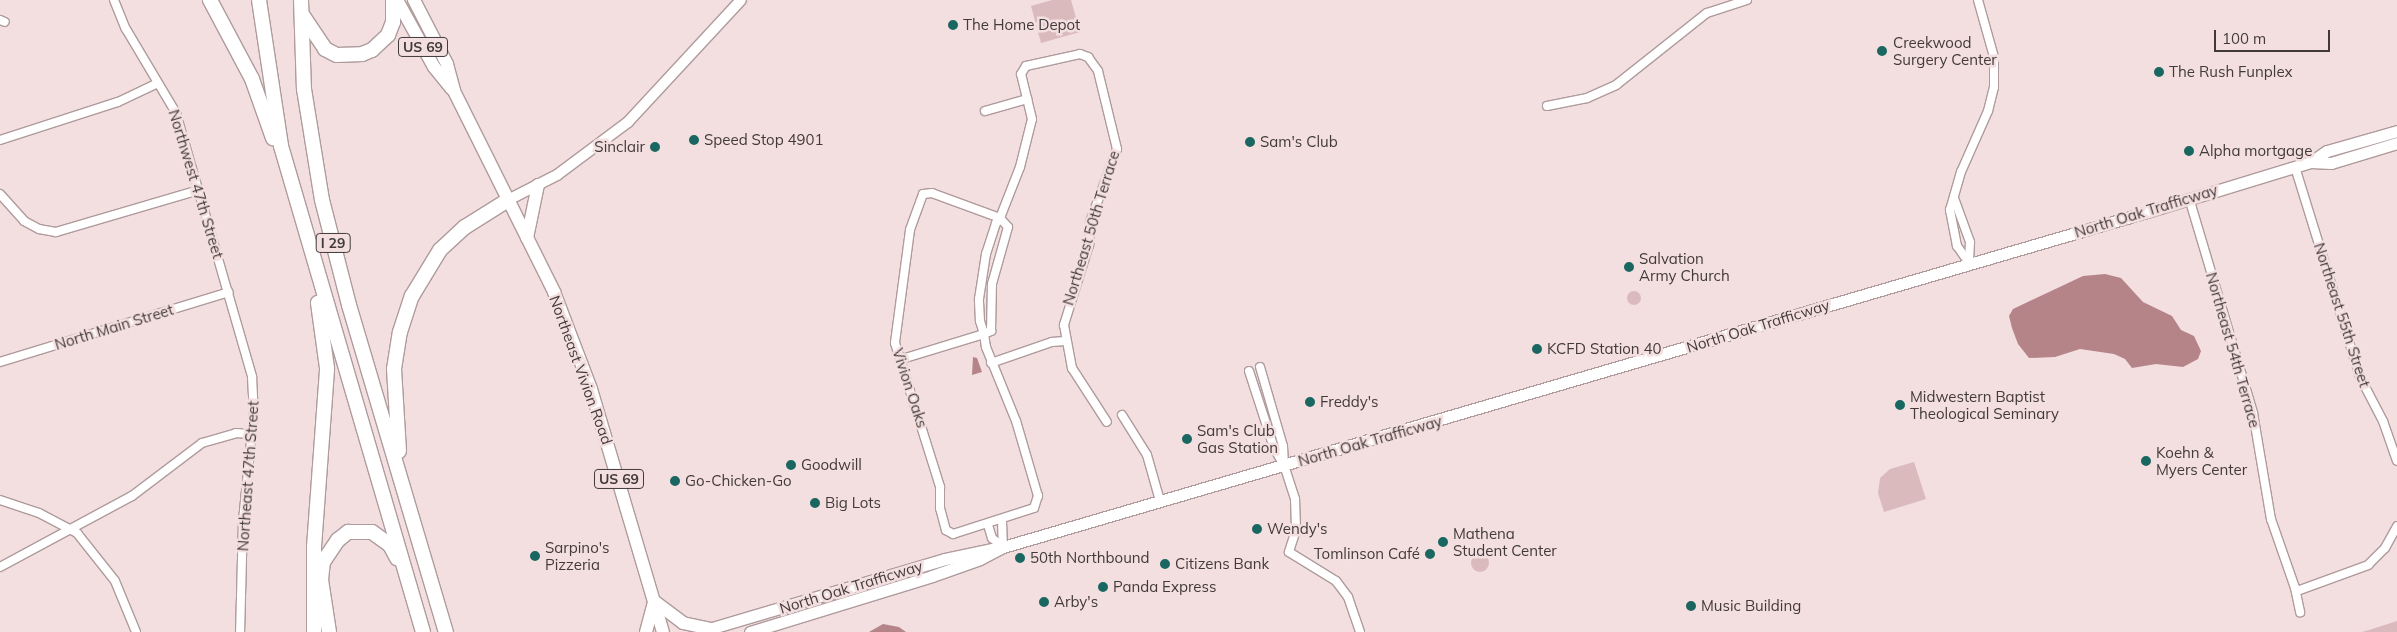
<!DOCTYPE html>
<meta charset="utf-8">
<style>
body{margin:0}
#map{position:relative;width:2397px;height:632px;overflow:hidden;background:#f4dfe0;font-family:Mulish,sans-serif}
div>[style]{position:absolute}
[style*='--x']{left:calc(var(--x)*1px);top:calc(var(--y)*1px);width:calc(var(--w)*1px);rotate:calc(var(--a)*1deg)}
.green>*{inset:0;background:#dababc}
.round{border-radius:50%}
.water>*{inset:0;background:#b58488}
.roads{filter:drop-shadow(1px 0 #af9b9c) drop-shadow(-1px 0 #af9b9c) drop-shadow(0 1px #af9b9c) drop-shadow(0 -1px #af9b9c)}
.minor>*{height:8px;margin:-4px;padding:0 4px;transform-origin:4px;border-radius:4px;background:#fff}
.tertiary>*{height:10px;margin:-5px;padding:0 5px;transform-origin:5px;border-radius:5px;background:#fff}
.secondary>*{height:11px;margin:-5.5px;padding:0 5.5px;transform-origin:5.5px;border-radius:5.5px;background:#fff}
.primary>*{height:12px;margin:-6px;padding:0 6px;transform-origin:6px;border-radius:6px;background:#fff}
.motorway>*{height:14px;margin:-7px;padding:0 7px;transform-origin:7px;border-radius:7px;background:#fff}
.dots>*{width:14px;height:14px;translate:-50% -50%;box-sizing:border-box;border:2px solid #f4dfe0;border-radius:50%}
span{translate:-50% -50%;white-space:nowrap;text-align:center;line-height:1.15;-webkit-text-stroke:5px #f4dfe0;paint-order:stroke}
.shield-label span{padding:1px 4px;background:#f4dfe0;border:1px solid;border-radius:4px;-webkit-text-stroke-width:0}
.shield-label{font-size:14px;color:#423a3a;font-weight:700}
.poi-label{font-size:15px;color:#423a3a}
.left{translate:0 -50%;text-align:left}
.right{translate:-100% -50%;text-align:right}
.street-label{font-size:15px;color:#423a3a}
.scale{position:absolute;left:2214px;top:30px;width:116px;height:22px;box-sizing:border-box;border:2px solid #423a3a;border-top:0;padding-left:6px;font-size:15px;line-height:18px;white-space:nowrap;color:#423a3a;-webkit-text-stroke:4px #f4dfe0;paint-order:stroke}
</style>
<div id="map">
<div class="green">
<div style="clip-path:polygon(1052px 0,1071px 0,1080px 32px,1041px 43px,1031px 6px)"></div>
<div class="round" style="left:1627px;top:291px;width:14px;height:14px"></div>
<div style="clip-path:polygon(1914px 462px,1926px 499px,1884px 512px,1878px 493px,1880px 478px,1890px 469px)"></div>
<div class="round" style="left:1471px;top:554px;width:18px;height:18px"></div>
<div style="clip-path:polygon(2397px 621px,2397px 632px,2362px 632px,2369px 630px)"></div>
</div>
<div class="water">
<div style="clip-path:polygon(2105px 274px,2121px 278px,2143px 302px,2172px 316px,2181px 330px,2194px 336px,2201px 351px,2198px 359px,2183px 367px,2156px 364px,2132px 368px,2125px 359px,2114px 354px,2080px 349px,2055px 357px,2029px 358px,2018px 344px,2012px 328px,2009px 316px,2013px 309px,2083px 276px)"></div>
<div style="clip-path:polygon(973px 357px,977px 358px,982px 372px,972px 375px)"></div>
<div style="clip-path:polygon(883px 624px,899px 627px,906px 632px,869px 632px)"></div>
</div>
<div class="roads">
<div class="minor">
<div style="--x:114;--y:0;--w:31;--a:68"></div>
<div style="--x:126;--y:29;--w:98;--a:59.2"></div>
<div style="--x:176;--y:113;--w:275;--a:73.9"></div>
<div style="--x:252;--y:377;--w:35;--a:87"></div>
<div style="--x:254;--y:412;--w:109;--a:95.8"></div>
<div style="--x:243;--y:520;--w:112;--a:91.5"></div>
<div style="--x:0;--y:20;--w:5;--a:22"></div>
<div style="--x:1547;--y:106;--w:41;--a:-11.3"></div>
<div style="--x:1587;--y:98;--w:32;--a:-24"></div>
<div style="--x:1616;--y:85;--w:116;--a:-38.4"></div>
<div style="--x:1707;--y:13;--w:42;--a:-18"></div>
<div style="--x:985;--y:111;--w:44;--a:-15.9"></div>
<div style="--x:0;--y:140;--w:124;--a:-17.9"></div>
<div style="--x:118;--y:102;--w:44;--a:-25.4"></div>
<div style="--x:2295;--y:167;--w:220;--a:72.8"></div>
<div style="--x:2360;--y:377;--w:50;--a:62.4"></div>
<div style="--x:2383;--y:421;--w:42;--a:70.7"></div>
<div style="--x:0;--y:194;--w:36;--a:48"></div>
<div style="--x:24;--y:221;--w:17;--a:28"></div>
<div style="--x:39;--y:229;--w:17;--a:10"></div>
<div style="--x:56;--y:232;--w:149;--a:-16.4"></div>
<div style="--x:1954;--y:198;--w:47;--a:70"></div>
<div style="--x:1970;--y:242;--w:21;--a:93"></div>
<div style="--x:2189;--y:198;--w:224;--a:73.4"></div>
<div style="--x:2253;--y:413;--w:108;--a:80.4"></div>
<div style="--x:2271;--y:519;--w:73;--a:70.8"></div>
<div style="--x:1969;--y:263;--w:21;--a:-125"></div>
<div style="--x:1957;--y:246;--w:37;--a:-101"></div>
<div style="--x:1950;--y:210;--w:40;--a:-74"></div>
<div style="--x:1961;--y:172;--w:67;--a:-66.1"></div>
<div style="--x:1988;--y:111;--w:25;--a:-76"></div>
<div style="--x:1994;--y:87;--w:30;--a:-90"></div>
<div style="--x:1994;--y:57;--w:59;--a:-105.7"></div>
<div style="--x:902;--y:359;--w:86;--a:-17"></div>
<div style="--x:984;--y:334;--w:8;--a:-23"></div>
<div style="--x:991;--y:331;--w:47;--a:-88.8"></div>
<div style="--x:992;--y:284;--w:59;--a:-74.3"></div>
<div style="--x:1008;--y:227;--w:12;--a:-132"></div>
<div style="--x:1000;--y:218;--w:72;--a:-159.8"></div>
<div style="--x:932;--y:193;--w:9;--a:174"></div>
<div style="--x:923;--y:194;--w:38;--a:110"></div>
<div style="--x:910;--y:230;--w:114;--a:97.6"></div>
<div style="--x:895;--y:343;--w:151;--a:72.6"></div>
<div style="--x:940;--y:487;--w:21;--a:90"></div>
<div style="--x:940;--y:508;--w:23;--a:75"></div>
<div style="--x:946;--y:530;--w:8;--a:30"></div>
<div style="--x:953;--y:534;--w:85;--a:-17.8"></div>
<div style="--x:1034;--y:508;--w:13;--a:-72"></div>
<div style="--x:1038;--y:496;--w:78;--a:-106.3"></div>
<div style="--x:1016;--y:421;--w:80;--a:-112.1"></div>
<div style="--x:986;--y:347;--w:13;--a:-99"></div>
<div style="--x:984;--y:334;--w:14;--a:-107"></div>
<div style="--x:980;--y:321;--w:22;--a:-93"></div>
<div style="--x:979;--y:299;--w:46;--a:-81.2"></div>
<div style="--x:986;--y:254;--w:33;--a:-72"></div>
<div style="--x:996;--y:223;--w:6;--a:-51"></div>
<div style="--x:1000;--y:218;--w:55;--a:-68.6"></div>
<div style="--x:1020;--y:167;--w:49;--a:-76"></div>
<div style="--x:1032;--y:119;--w:46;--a:-103.7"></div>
<div style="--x:1021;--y:74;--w:9;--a:-58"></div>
<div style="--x:1026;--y:66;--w:55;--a:-12.5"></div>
<div style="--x:1080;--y:54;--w:9;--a:21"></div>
<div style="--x:1088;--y:57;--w:17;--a:54"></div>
<div style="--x:1098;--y:71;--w:80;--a:76.3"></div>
<div style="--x:1117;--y:149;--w:78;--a:110.3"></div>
<div style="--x:1090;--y:222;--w:23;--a:92"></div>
<div style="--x:1089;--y:245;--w:84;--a:107.4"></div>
<div style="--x:1064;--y:325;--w:44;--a:79.5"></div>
<div style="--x:1072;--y:368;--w:64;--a:57.1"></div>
<div style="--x:0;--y:362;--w:239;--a:-17"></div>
<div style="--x:991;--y:363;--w:65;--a:-19"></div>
<div style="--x:1052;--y:342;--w:13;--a:-4"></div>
<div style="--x:1260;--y:367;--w:82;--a:73.8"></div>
<div style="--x:1283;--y:446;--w:19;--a:87"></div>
<div style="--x:1249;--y:371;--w:81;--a:72"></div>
<div style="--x:1274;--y:448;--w:20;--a:60"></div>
<div style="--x:1284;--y:465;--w:36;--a:72"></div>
<div style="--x:1295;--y:499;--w:31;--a:88"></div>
<div style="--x:1296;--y:530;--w:23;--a:108"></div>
<div style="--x:1289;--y:552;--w:55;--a:31.7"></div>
<div style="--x:1336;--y:581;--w:20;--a:53"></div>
<div style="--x:1348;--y:597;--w:37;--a:71"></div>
<div style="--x:1122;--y:415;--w:47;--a:58"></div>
<div style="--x:1147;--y:455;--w:48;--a:74.2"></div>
<div style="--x:0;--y:500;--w:41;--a:18.4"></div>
<div style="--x:39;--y:513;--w:43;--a:27.8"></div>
<div style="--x:77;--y:533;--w:61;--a:51.6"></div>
<div style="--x:115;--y:581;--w:55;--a:67.6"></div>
<div style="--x:1002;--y:521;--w:26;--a:88"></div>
<div style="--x:988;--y:525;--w:14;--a:73"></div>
<div style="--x:992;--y:538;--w:14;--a:39"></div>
<div style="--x:0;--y:567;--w:150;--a:-28.3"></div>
<div style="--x:132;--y:496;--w:88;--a:-37.1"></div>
<div style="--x:202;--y:443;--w:35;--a:-16"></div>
<div style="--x:236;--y:433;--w:16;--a:4"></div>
<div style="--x:2295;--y:588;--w:4;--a:56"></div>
<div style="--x:2297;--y:591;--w:76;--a:-20.1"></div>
<div style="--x:2368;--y:565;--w:24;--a:-45"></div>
<div style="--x:2385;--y:548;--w:25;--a:-61"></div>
<div style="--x:2295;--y:588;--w:25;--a:78"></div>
</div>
<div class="tertiary">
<div style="--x:508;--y:200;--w:55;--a:-27"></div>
<div style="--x:557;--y:175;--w:89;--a:-36.7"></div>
<div style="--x:628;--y:122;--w:166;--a:-47.2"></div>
</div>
<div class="secondary">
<div style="--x:2311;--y:162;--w:20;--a:3"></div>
<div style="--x:2331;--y:163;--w:69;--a:-16.9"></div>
<div style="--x:702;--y:631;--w:253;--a:-16.5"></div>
<div style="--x:945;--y:559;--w:52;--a:-12.2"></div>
<div style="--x:750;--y:632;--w:190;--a:-17.1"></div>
<div style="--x:932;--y:576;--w:51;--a:-19.5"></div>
<div style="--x:980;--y:559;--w:26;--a:-28"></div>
<div style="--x:1003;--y:547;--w:1192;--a:-16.32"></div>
<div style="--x:2147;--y:212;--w:171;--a:-17"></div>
<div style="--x:2311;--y:162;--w:19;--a:-35"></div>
<div style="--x:2327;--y:151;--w:73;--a:-15.9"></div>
</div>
<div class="primary">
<div style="--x:397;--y:0;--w:77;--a:61.1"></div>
<div style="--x:434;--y:67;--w:28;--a:51"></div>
<div style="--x:414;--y:0;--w:72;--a:62.7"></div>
<div style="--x:447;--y:64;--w:28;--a:75"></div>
<div style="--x:454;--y:91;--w:225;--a:63.5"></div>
<div style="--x:554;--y:292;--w:104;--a:69.1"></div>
<div style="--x:591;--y:389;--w:253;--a:73.5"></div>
<div style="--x:527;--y:238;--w:54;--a:-78.3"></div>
<div style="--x:654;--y:601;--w:36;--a:37"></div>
<div style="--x:683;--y:623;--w:29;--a:12"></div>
<div style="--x:646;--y:632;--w:30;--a:-75"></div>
</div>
<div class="motorway">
<div style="--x:210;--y:0;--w:89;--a:62"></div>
<div style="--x:252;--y:79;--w:63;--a:70.4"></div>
<div style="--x:259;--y:0;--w:148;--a:81.4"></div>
<div style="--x:281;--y:146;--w:506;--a:73.71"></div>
<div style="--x:301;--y:0;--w:89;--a:88.1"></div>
<div style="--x:304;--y:89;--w:112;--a:80.8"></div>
<div style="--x:322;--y:200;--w:108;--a:75.6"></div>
<div style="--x:349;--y:305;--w:341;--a:73.5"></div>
<div style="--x:303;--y:16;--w:40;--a:56"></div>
<div style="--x:325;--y:49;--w:13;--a:27"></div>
<div style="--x:337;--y:55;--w:25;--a:-2"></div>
<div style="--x:362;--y:54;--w:11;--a:-22"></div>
<div style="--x:372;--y:50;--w:22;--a:-43"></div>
<div style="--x:388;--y:35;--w:14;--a:-69"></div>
<div style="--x:393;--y:22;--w:22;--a:-90"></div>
<div style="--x:399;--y:451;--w:82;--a:-93.5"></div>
<div style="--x:394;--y:369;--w:37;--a:-81"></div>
<div style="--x:400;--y:332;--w:38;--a:-72"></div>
<div style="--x:412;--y:296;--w:54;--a:-58.7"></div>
<div style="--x:440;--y:250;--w:34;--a:-43"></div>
<div style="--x:465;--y:227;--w:51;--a:-32.1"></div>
<div style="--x:314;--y:632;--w:85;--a:-90"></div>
<div style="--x:314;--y:547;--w:179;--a:-85.8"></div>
<div style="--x:327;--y:368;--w:66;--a:-97.9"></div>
<div style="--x:329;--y:632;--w:53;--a:-98.7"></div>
<div style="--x:321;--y:580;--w:18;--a:-84"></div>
<div style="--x:323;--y:562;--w:27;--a:-56"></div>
<div style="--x:338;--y:540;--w:13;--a:-39"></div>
<div style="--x:348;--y:532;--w:24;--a:0"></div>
<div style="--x:372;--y:532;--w:22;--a:36"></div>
<div style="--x:390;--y:545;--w:15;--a:62"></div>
</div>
</div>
<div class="dots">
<div style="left:953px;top:25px;background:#1a6660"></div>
<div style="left:1882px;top:51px;background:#1a6660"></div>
<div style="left:2159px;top:72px;background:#1a6660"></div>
<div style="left:694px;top:140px;background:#1a6660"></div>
<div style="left:1250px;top:142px;background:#1a6660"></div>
<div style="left:655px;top:147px;background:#1a6660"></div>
<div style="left:2189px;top:151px;background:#1a6660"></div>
<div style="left:1629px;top:267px;background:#1a6660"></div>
<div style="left:1537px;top:349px;background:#1a6660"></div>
<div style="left:1310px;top:402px;background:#1a6660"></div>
<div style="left:1900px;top:405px;background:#1a6660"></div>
<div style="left:1187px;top:439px;background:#1a6660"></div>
<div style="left:2146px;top:461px;background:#1a6660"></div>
<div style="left:791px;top:465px;background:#1a6660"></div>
<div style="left:675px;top:481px;background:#1a6660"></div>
<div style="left:815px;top:503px;background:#1a6660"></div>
<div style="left:1257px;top:529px;background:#1a6660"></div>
<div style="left:1443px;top:542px;background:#1a6660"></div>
<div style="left:1430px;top:554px;background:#1a6660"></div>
<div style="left:535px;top:556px;background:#1a6660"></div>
<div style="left:1020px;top:558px;background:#1a6660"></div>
<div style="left:1165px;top:564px;background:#1a6660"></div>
<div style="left:1103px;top:587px;background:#1a6660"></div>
<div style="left:1044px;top:602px;background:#1a6660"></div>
<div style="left:1691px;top:606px;background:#1a6660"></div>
</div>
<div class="shield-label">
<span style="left:423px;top:47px">US 69</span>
<span style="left:333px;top:243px">I 29</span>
<span style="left:619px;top:479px">US 69</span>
</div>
<div class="poi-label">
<span class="left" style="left:963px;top:25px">The Home Depot</span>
<span class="left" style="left:1893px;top:51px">Creekwood<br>Surgery Center</span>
<span class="left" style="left:2169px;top:72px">The Rush Funplex</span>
<span class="left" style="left:704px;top:140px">Speed Stop 4901</span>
<span class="left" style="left:1260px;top:142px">Sam's Club</span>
<span class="right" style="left:645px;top:147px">Sinclair</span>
<span class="left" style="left:2199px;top:151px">Alpha mortgage</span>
<span class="left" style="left:1639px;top:267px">Salvation<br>Army Church</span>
<span class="left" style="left:1547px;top:349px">KCFD Station 40</span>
<span class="left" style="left:1910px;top:405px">Midwestern Baptist<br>Theological Seminary</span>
<span class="left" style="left:1320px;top:402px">Freddy's</span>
<span class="left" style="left:1197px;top:439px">Sam's Club<br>Gas Station</span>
<span class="left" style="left:2156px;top:461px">Koehn &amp;<br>Myers Center</span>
<span class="left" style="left:801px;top:465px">Goodwill</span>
<span class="left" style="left:685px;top:481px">Go-Chicken-Go</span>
<span class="left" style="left:825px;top:503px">Big Lots</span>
<span class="left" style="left:1267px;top:529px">Wendy's</span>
<span class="left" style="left:1453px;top:542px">Mathena<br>Student Center</span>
<span class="left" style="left:545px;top:556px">Sarpino's<br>Pizzeria</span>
<span class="right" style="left:1420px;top:554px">Tomlinson Café</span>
<span class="left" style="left:1030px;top:558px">50th Northbound</span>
<span class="left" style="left:1175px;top:564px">Citizens Bank</span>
<span class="left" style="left:1113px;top:587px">Panda Express</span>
<span class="left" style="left:1054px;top:602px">Arby's</span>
<span class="left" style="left:1701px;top:606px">Music Building</span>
</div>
<div class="street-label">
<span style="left:196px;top:184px;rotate:73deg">Northwest 47th Street</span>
<span style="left:2146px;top:211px;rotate:-17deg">North Oak Trafficway</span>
<span style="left:1091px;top:228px;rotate:-73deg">Northeast 50th Terrace</span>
<span style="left:2342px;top:315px;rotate:72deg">Northeast 55th Street</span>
<span style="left:1758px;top:326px;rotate:-17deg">North Oak Trafficway</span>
<span style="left:114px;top:327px;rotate:-17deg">North Main Street</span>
<span style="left:2233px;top:350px;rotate:74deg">Northeast 54th Terrace</span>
<span style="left:581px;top:370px;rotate:70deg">Northeast Vivion Road</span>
<span style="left:910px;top:388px;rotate:72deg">Vivion Oaks</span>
<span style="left:1370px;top:441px;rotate:-16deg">North Oak Trafficway</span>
<span style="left:248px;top:476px;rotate:-86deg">Northeast 47th Street</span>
<span style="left:851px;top:587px;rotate:-17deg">North Oak Trafficway</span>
</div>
<div class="scale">100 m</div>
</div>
